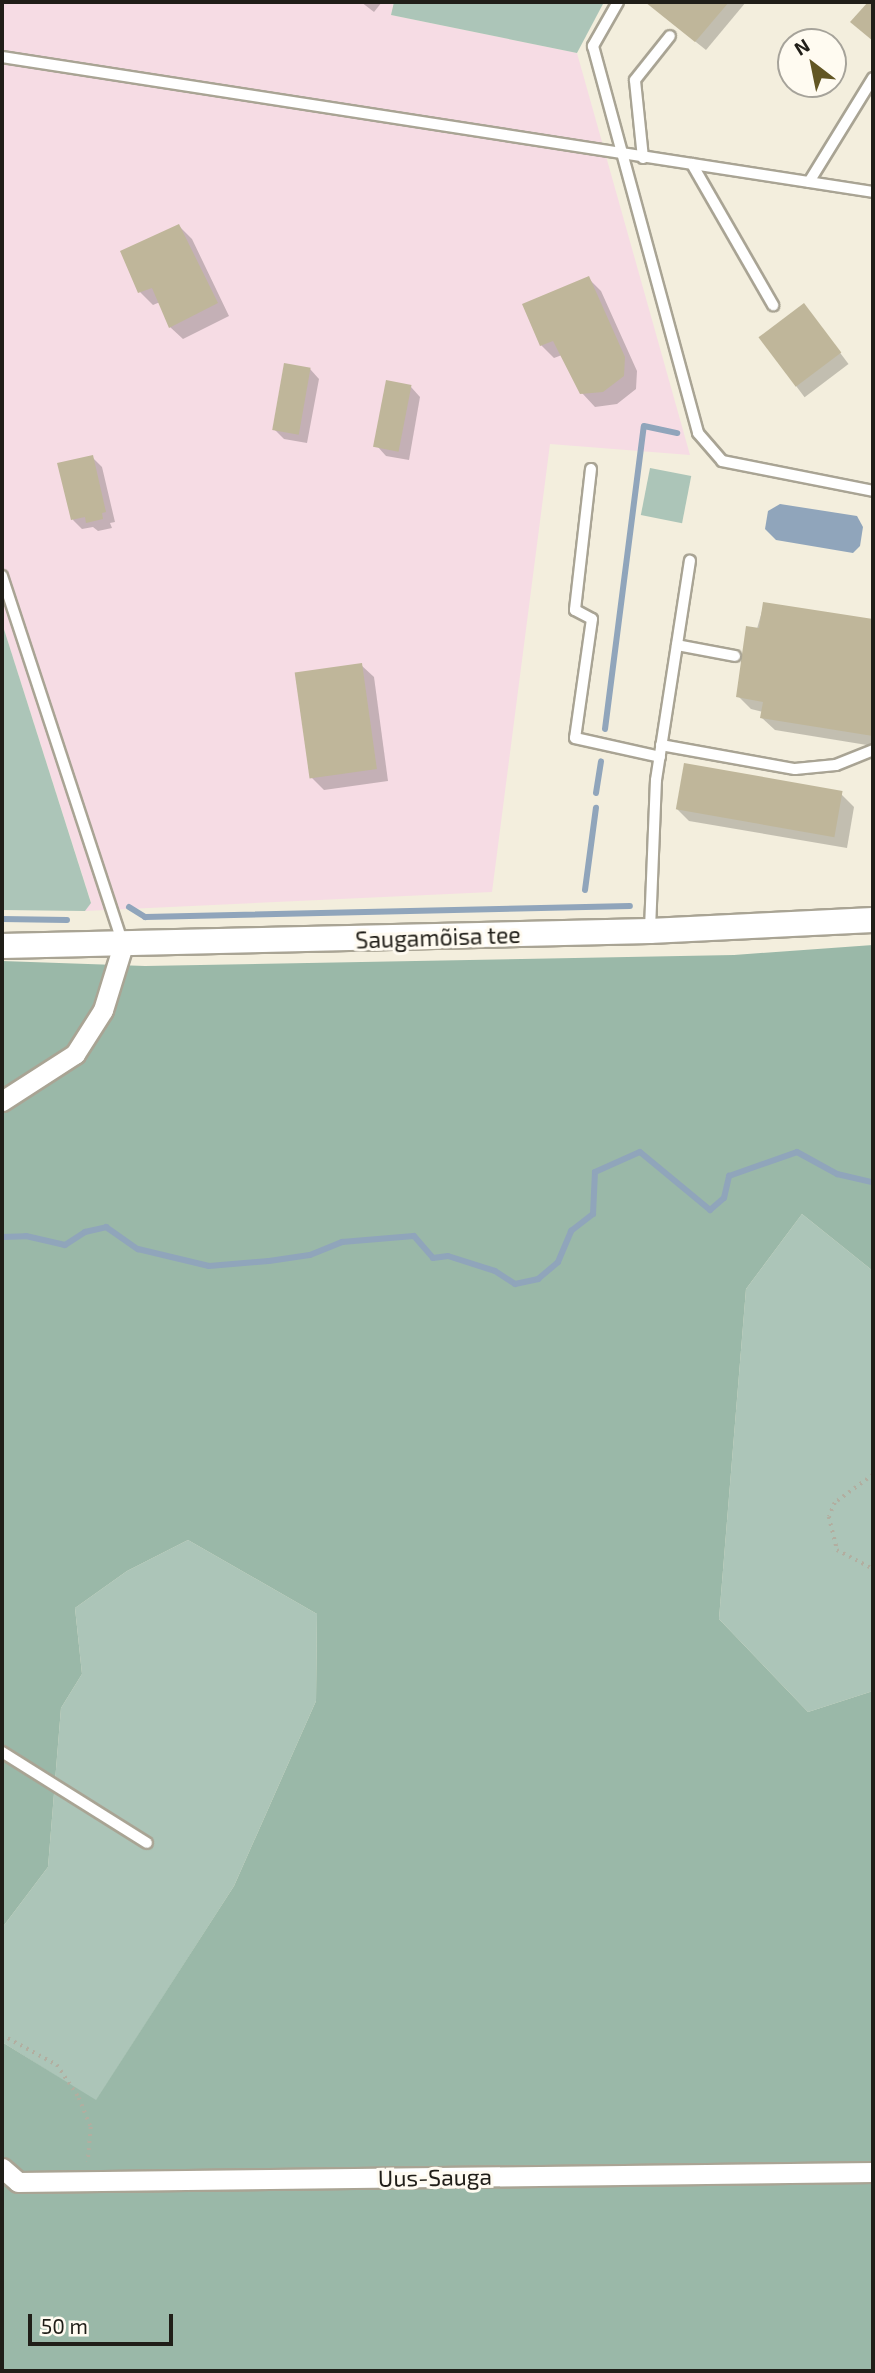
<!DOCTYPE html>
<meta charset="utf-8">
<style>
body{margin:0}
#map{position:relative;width:875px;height:2373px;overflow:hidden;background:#f3eedd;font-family:"Exo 2",sans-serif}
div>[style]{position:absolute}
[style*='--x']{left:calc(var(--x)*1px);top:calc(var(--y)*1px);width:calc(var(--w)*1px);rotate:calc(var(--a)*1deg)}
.industrial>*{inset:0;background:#f6dce4}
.green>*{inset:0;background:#acc5b8;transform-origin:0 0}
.forest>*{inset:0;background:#9ab8a8}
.water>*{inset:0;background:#90a5bb}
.shadow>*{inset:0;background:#0003;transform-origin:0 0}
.stream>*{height:6px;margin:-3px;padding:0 3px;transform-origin:3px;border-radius:3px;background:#90a5bb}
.building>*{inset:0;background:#bfb69a;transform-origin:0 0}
.path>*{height:3.5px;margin-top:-1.75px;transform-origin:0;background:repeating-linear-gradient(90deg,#b2aea0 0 2px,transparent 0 7px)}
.roads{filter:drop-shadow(2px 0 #a9a494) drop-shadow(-2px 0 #a9a494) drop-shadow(0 2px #a9a494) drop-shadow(0 -2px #a9a494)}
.service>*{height:10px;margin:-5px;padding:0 5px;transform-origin:5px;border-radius:5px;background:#fff}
.minor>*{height:19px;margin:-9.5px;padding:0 9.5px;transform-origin:9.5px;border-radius:9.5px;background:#fff}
.tertiary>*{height:24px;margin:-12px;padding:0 12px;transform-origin:12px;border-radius:12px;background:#fff}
span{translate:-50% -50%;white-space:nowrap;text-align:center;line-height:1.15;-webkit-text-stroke:6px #fffbf1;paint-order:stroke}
.street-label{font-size:23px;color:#201e18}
.frame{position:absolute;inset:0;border:4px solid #201e18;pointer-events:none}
.north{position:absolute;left:777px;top:28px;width:70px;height:70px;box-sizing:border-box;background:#fffbf1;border:2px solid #a6a39a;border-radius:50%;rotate:328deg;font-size:19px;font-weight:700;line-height:28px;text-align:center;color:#201e18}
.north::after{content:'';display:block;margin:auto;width:24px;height:32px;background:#625623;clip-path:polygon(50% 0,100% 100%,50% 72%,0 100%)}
.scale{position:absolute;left:28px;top:2314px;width:145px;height:32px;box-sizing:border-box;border:4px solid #201e18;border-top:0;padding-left:9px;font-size:21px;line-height:24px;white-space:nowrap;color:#201e18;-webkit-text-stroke:5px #fffbf1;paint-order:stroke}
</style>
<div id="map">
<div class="industrial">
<div style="clip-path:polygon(2px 2px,394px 2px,391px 15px,577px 53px,690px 455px,550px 444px,492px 892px,85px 911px,91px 902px,2px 623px)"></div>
</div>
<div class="green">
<div style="clip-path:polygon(394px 2px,604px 2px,577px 53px,391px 15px)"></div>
<div style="left:650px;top:468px;width:42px;height:48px;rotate:11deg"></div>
<div style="clip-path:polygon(2px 623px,91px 903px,85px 911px,2px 910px)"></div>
<div style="clip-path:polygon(802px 1214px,873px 1271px,873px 1691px,808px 1712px,719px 1619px,746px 1289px)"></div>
<div style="clip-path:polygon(188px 1540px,317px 1614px,316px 1701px,234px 1886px,96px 2101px,2px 2042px,2px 1928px,48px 1867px,61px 1708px,82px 1674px,75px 1608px,127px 1571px)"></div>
</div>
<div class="forest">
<div style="clip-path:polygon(873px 945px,873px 1271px,802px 1214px,746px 1289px,719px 1619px,808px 1712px,873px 1691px,873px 2371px,2px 2371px,2px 2042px,96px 2100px,234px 1886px,316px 1701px,317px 1614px,188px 1540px,127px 1571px,75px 1608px,82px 1674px,61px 1708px,48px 1867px,2px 1928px,2px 961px,145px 966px,734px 955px)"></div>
</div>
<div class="water">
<div style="clip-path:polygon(780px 504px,857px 516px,863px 527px,860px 546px,853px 553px,776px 540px,765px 529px,768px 511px)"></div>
</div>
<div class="shadow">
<div style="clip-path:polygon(361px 2px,382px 2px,374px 12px)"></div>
<div style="clip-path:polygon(655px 2px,746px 2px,706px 50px,662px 15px,652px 5px)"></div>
<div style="clip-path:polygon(179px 226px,192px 239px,229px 316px,183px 339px,170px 327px,160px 302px,153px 305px,140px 292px)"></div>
<div style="clip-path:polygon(588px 278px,601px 291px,637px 371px,636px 389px,617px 404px,595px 407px,582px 393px,562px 355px,554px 358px,541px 345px)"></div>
<div style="left:804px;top:305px;width:74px;height:55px;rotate:53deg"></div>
<div style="clip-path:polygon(310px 369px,319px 379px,307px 443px,284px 439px,274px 429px)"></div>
<div style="clip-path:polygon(411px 387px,420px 397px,409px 460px,386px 456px,377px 446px)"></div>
<div style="clip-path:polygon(92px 457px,102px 467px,115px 522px,110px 523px,112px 528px,98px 531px,93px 527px,82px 529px,73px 520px)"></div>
<div style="clip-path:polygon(764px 604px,873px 620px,873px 746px,775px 730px,762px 718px,763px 712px,751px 709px,738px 696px)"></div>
<div style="clip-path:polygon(361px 665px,374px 677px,388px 781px,324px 790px,311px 777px)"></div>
<div style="clip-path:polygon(841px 794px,854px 807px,847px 848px,689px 821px,676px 808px)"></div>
</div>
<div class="stream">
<div style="--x:605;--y:729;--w:305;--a:-82.7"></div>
<div style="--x:644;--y:426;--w:34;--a:12"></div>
<div style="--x:596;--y:793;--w:32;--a:-81"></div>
<div style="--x:585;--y:890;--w:83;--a:-82.4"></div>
<div style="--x:129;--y:907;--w:19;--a:32"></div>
<div style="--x:145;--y:917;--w:485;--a:-1.3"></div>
<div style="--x:2;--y:919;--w:65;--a:0.9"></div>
<div style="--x:2;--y:1237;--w:24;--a:-2"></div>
<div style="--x:26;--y:1236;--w:40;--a:13"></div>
<div style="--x:65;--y:1245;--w:24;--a:-33"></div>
<div style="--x:85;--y:1232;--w:22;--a:-13"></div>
<div style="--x:106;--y:1227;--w:39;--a:35"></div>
<div style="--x:138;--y:1249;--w:73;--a:13.5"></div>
<div style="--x:209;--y:1266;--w:60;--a:-4.8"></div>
<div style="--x:269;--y:1261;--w:41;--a:-8.3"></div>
<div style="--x:310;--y:1255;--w:35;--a:-22"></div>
<div style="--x:342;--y:1242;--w:72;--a:-4.8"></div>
<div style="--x:414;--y:1236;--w:29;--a:49"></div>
<div style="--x:433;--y:1258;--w:15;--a:-8"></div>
<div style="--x:448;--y:1256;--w:49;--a:17.7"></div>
<div style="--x:495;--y:1271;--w:24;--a:33"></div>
<div style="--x:515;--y:1284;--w:24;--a:-12"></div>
<div style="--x:538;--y:1279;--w:26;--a:-40"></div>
<div style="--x:558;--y:1262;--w:34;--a:-67"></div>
<div style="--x:571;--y:1231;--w:28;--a:-38"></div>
<div style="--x:593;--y:1214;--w:42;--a:-87.3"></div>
<div style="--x:595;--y:1172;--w:49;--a:-24"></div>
<div style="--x:640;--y:1152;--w:91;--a:39.6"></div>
<div style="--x:710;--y:1210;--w:18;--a:-41"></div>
<div style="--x:724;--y:1198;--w:23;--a:-77"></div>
<div style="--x:729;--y:1176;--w:72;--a:-19.4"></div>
<div style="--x:797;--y:1152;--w:46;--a:28.8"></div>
<div style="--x:837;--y:1174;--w:37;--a:13"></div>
</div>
<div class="building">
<div style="clip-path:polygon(645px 2px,729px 2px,695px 42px)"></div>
<div style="clip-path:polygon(868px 2px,873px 2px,873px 41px,850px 22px)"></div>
<div style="clip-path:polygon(179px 224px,218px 303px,169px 328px,152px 288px,138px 293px,120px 251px)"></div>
<div style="clip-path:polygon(589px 276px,625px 357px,624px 376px,603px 392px,580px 394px,553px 341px,540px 346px,522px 304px)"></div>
<div style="left:804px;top:303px;width:62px;height:57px;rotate:53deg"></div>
<div style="left:284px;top:363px;width:27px;height:68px;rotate:10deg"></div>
<div style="left:386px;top:380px;width:26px;height:68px;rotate:11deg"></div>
<div style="clip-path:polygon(93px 455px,106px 512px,102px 513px,103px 519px,86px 523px,85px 517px,71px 520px,57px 463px)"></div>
<div style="clip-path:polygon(763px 602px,873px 619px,873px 736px,760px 718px,763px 702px,736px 697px,746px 626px,759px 628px)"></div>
<div style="left:362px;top:663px;width:107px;height:68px;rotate:82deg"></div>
<div style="left:684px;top:763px;width:161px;height:47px;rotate:10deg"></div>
</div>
<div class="path">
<div style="--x:873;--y:1475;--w:47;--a:143.6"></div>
<div style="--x:835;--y:1503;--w:15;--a:113"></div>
<div style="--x:829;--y:1517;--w:34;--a:76"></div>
<div style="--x:837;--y:1550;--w:41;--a:27.8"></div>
<div style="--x:2;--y:2035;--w:63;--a:28.6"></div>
<div style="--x:57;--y:2065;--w:40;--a:56"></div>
<div style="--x:79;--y:2098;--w:31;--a:68"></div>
<div style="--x:91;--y:2127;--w:35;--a:95"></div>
</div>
<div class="roads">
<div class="service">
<div style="--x:618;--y:2;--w:51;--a:119.6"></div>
<div style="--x:593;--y:46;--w:401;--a:74.8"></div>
<div style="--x:698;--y:433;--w:37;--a:49"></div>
<div style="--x:722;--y:461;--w:154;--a:11.2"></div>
<div style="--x:2;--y:57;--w:881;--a:8.81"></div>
<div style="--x:643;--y:158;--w:78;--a:-95.9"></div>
<div style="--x:635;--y:80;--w:56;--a:-51.5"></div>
<div style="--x:692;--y:164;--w:163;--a:60.1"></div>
<div style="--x:809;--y:182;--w:122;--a:-58.4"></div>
<div style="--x:591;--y:469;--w:142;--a:96.5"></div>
<div style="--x:575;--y:610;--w:19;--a:28"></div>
<div style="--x:592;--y:619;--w:120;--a:98.1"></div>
<div style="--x:575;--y:738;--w:87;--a:12.6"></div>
<div style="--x:2;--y:576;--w:384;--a:71.8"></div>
<div style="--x:677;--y:645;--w:59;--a:10.7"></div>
<div style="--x:661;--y:745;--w:136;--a:10.2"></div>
<div style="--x:795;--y:769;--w:41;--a:-5.6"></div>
<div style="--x:836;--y:765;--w:40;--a:-22"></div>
<div style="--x:650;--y:929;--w:149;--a:-87.7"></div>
<div style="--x:656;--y:780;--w:222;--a:-81.2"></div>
<div style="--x:2;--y:1752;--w:171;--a:32.1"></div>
</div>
<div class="minor">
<div style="--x:2;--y:1101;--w:87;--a:-32.8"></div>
<div style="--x:75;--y:1054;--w:52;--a:-57.5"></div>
<div style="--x:103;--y:1010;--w:68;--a:-72.9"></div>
<div style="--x:2;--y:2168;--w:21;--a:41"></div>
<div style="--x:18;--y:2182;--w:855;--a:-0.67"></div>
</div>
<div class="tertiary">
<div style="--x:2;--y:946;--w:648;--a:-1.33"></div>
<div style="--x:650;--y:931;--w:223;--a:-2.8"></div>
</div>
</div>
<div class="street-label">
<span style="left:438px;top:937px;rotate:-2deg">Saugamõisa tee</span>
<span style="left:435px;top:2177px;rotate:-1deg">Uus-Sauga</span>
</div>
<div class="frame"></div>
<div class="north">N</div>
<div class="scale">50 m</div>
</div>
